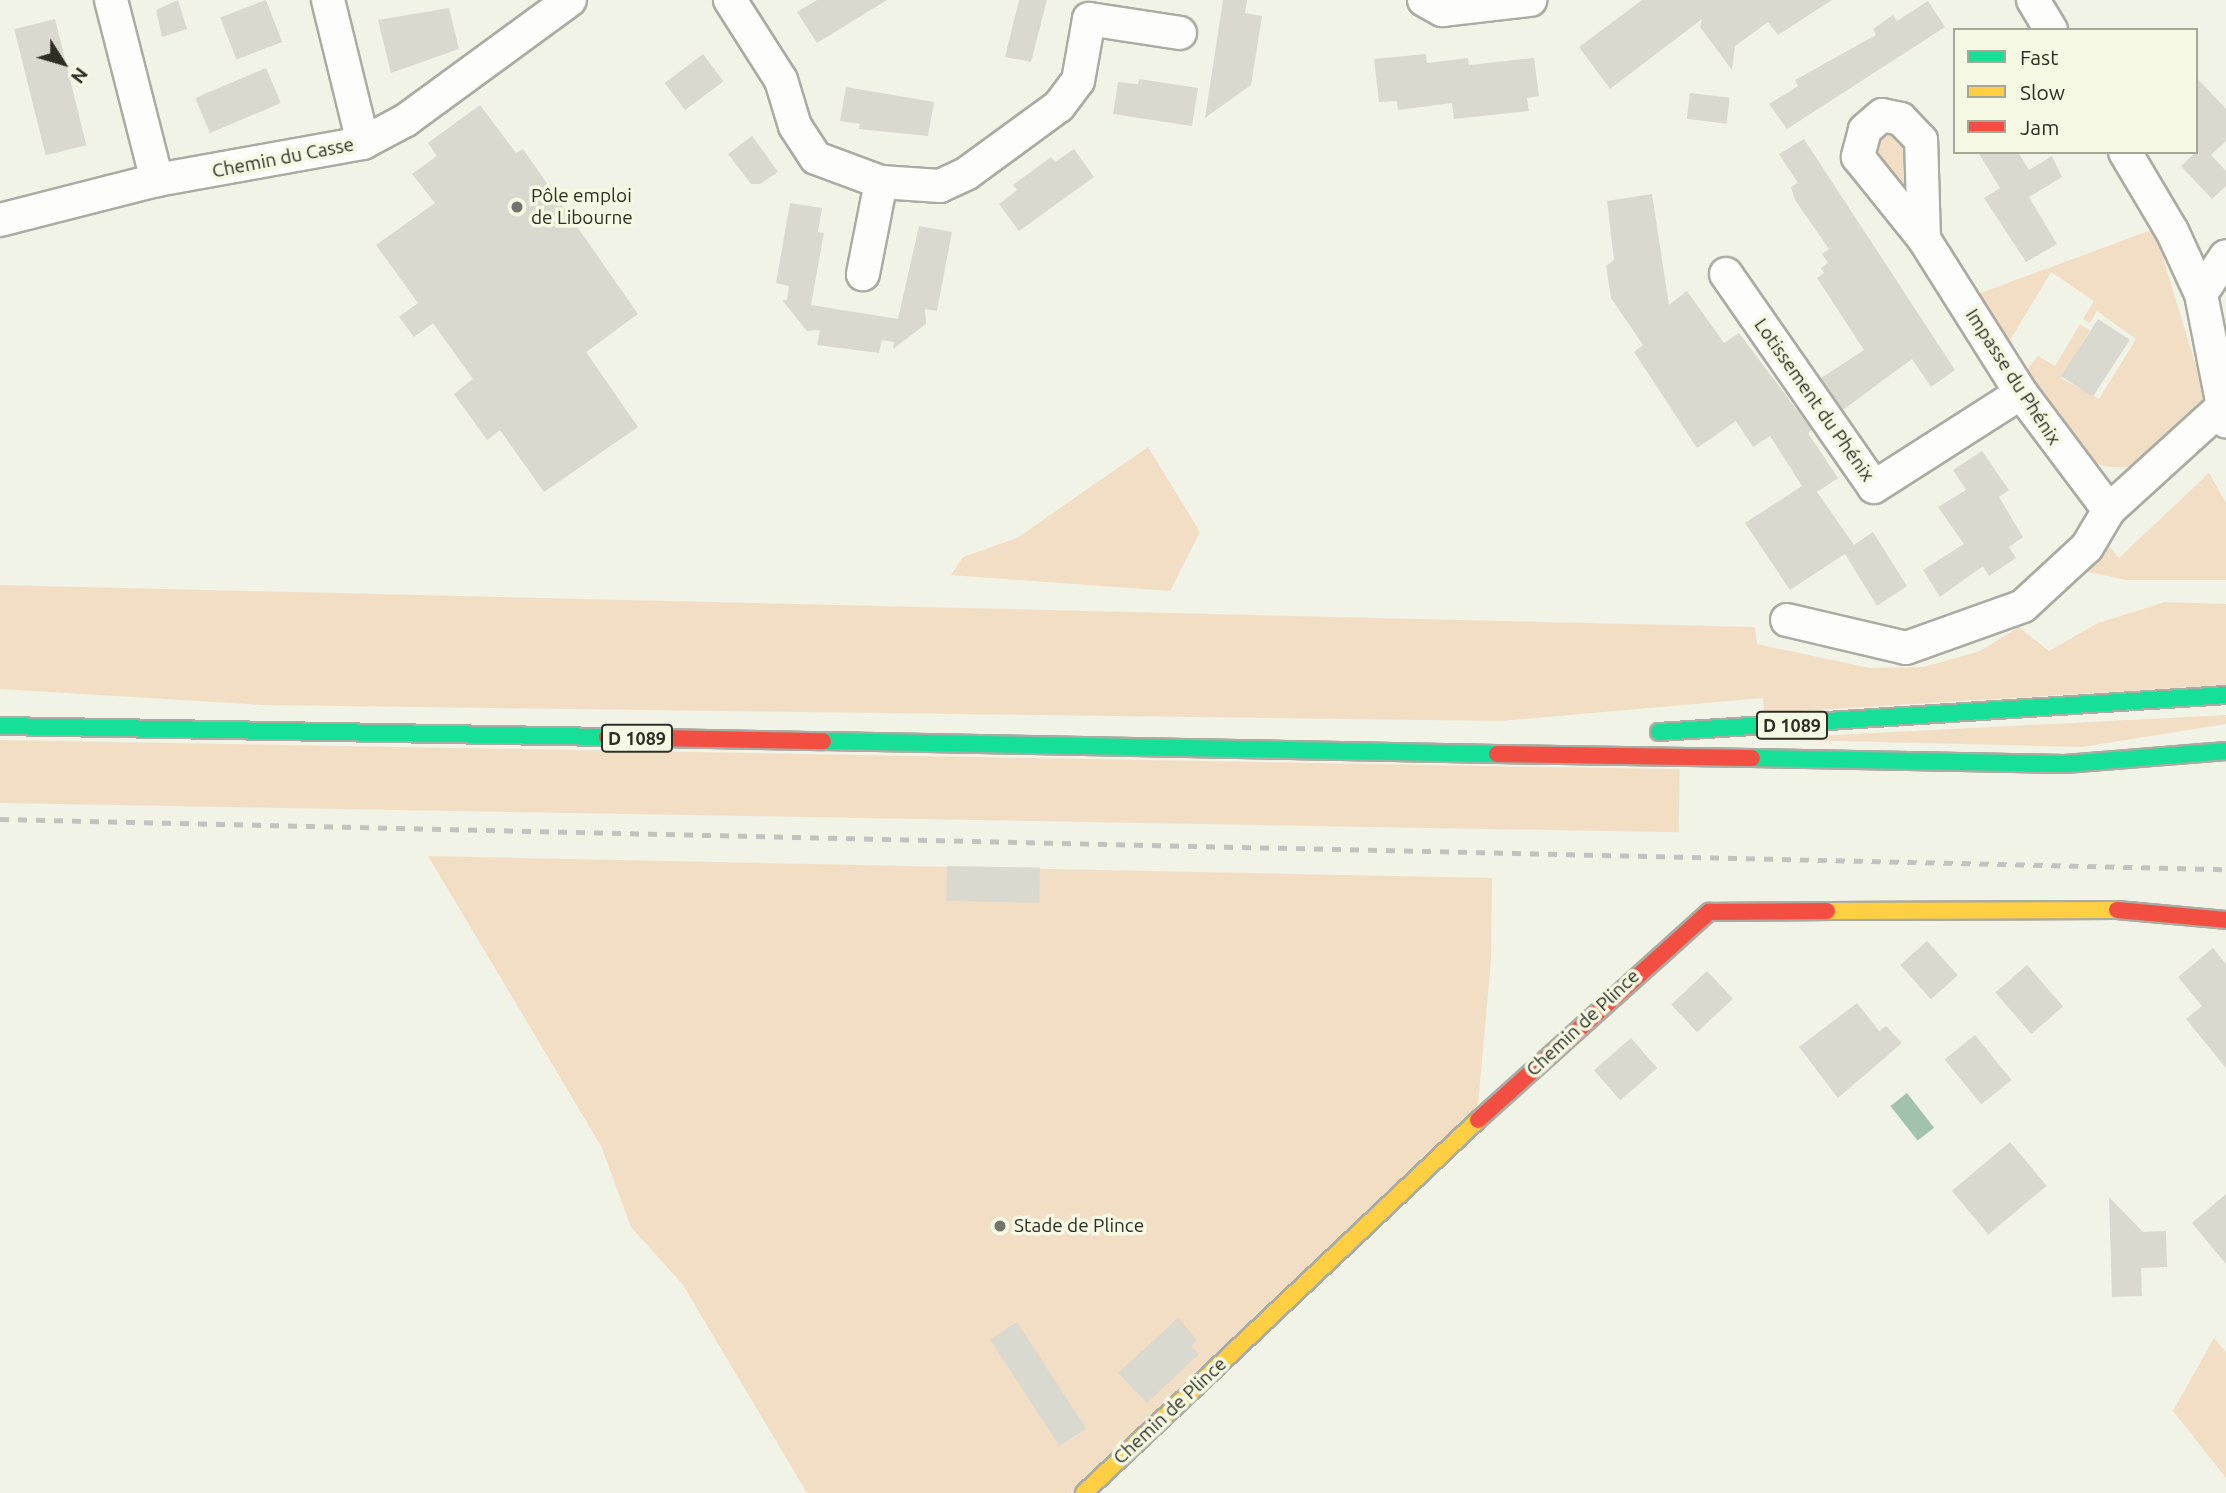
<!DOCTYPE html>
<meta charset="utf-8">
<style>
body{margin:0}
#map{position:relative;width:2226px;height:1493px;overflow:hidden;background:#f2f3e7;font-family:Ubuntu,sans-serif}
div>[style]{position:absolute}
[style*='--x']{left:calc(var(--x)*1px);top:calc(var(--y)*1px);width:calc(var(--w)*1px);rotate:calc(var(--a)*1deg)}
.green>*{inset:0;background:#f2dec4;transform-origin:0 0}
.water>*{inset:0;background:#a1c3ad;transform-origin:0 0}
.building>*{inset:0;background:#d9d9cf;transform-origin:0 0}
.roads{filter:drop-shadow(2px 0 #aaaba2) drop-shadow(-2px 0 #aaaba2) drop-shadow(0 2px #aaaba2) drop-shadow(0 -2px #aaaba2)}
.street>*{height:32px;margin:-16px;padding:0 16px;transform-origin:16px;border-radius:16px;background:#fdfdfb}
.fast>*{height:16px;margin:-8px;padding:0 8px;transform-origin:8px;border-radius:8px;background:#16e098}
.slow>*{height:16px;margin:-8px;padding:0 8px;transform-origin:8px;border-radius:8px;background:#ffcf43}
.jam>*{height:16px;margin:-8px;padding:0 8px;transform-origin:8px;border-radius:8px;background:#f24e42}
.rail>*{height:5px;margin-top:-2.5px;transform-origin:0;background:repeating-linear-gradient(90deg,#c2c3bf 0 9px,transparent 0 18px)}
.dots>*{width:19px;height:19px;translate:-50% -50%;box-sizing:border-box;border:4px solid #f5f8e2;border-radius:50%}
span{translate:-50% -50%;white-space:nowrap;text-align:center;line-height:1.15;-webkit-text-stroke:7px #f5f8e2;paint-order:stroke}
.shield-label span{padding:2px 5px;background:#f5f8e2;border:2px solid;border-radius:5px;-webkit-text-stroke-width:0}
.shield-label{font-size:18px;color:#2d2e26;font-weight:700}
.street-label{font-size:19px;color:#2d2e26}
.poi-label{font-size:19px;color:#2d2e26}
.left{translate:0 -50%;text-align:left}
.legend{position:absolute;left:1953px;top:28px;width:245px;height:126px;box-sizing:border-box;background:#f5f8e2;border:2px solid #a5a797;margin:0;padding:9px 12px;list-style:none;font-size:21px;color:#2d2e26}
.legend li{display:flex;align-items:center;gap:14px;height:35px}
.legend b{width:35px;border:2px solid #a5a797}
.north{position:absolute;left:28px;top:28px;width:70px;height:70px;-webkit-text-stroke:5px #f5f8e2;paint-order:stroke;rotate:127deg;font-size:19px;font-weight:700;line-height:28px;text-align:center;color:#2d2e26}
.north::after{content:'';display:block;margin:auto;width:24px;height:32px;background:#2d2e26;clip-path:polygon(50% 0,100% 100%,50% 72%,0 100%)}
</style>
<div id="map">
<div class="green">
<div style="clip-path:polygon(1884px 126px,1903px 138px,1913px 191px,1905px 196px,1872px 152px)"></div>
<div style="clip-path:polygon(2154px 229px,2206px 398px,2133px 467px,2108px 467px,2087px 461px,2027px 370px,2038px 356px,2055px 366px,2080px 324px,2090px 330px,2061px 378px,2099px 399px,2136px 339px,2097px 311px,2090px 323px,2083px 319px,2094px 301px,2051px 272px,2009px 342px,1978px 294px)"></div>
<div style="clip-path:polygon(1148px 447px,1200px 532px,1170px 591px,951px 575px,963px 557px,1017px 538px)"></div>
<div style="clip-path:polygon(2209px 473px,2226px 503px,2226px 580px,2126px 580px,2074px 569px,2102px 537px,2119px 558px)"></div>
<div style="clip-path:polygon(0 585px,1755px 627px,1757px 644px,1870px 668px,1924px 667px,1980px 651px,2019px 627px,2049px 651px,2098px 623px,2165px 602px,2226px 604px,2226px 685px,1764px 713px,1763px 698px,1501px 721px,263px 705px,0 689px)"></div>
<div style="clip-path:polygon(2226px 715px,2226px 724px,2082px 747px,1758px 739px)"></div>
<div style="left:0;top:740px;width:1680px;height:63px;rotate:1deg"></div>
<div style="clip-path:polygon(428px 856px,1492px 878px,1491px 961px,1478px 1105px,1071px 1493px,807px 1493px,683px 1285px,631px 1227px,601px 1146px)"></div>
<div style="clip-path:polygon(2214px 1338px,2226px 1352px,2226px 1478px,2173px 1411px)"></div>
</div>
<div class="water">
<div style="left:1907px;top:1093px;width:44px;height:21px;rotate:52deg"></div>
</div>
<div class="building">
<div style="clip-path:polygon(178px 0,187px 29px,162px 37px,156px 10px)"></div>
<div style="left:266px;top:0;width:45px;height:49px;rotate:69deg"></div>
<div style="clip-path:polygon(817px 0,887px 0,817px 43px,797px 12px)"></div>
<div style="clip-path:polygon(1019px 0,1047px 0,1031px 62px,1005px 57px)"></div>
<div style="clip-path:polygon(1223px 0,1247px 0,1245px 13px,1262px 16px,1251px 85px,1205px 118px)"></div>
<div style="clip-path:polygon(1642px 0,1832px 0,1778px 35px,1768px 22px,1735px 46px,1732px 70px,1700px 27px,1702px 19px,1610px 89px,1579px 47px)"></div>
<div style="clip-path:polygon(1928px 1px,1945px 27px,1787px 129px,1769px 104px,1798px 86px,1795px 80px,1876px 35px,1873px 29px,1893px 15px,1897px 21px)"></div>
<div style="clip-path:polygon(449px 8px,459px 49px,391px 73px,378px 20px)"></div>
<div style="left:55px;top:19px;width:130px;height:42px;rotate:76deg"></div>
<div style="left:703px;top:54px;width:34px;height:48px;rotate:53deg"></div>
<div style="clip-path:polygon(1426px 54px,1427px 63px,1468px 58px,1469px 65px,1534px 58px,1539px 96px,1527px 98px,1529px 111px,1454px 119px,1452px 103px,1398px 110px,1397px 101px,1379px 102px,1374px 59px)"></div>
<div style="left:266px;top:68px;width:38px;height:77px;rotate:67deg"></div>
<div style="clip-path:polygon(2196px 77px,2226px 109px,2226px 141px,2211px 155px,2226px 171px,2226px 186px,2212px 199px,2181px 166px,2196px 152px)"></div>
<div style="clip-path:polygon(1139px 79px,1198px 88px,1192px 126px,1113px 114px,1118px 82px,1138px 84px)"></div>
<div style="clip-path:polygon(846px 87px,934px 102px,928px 136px,859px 129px,860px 124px,840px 121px)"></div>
<div style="left:1690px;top:93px;width:40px;height:26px;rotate:7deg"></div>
<div style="clip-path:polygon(480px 105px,516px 153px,523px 149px,638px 314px,586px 352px,638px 427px,544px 492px,500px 430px,487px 440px,454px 394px,473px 379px,433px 323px,414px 337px,399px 317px,418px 303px,376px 245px,435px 203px,412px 174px,437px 156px,428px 143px)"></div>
<div style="clip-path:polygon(752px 136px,778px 172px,760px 184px,751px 184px,728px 154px)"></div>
<div style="clip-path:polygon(1804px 139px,1955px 370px,1931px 387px,1912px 359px,1843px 410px,1821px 378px,1864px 350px,1817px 278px,1824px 273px,1821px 268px,1828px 263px,1822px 254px,1829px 249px,1795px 200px,1791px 187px,1798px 183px,1779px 154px)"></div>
<div style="clip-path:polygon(1074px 149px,1094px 177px,1019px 231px,999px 204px,1017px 190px,1013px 185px,1051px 157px,1055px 162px)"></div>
<div style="clip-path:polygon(1978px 152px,2018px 152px,2029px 170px,2052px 156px,2062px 177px,2029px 197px,2057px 244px,2026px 262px,1984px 198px,2000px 188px)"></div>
<div style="clip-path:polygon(1652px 194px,1669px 305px,1687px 291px,1724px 343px,1739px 333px,1812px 430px,1808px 433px,1838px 478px,1817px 492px,1854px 545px,1873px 532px,1907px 586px,1877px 606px,1845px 554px,1790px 590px,1745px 523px,1802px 486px,1770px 436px,1753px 447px,1736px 421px,1697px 448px,1634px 352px,1643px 345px,1611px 298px,1606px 266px,1614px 260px,1607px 201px)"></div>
<div style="clip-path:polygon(790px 203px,822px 208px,818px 232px,824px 233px,811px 305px,898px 319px,919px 226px,952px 232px,937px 311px,925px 309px,926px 324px,893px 349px,894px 342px,882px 340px,879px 353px,817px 345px,820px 330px,807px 331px,782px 300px,787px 300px,789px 286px,776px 283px)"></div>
<div style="left:2098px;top:319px;width:38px;height:68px;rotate:33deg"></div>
<div style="clip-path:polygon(1982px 451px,2009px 490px,1999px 497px,2023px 537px,2009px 547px,2016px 558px,1989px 576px,1983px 566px,1940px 597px,1923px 570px,1964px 544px,1938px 507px,1966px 490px,1953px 470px)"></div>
<div style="left:947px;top:866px;width:93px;height:35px;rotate:1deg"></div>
<div style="left:1927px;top:941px;width:46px;height:36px;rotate:48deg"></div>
<div style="clip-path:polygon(2213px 948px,2226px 964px,2226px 1068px,2186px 1019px,2202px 1006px,2178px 977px)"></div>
<div style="left:2027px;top:965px;width:55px;height:42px;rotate:49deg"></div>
<div style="left:1707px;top:971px;width:38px;height:49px;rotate:47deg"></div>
<div style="clip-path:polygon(1857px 1003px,1879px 1031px,1886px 1026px,1902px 1043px,1838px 1098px,1799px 1047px)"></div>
<div style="left:1975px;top:1035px;width:58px;height:39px;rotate:51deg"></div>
<div style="left:1631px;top:1038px;width:40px;height:49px;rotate:49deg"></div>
<div style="left:2010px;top:1142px;width:57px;height:76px;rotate:50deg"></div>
<div style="clip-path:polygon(2226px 1194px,2226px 1264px,2192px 1223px)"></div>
<div style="clip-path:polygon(2109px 1197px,2143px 1232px,2166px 1231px,2167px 1267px,2141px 1268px,2142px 1296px,2112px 1297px)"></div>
<div style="clip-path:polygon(1178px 1318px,1197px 1340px,1191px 1346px,1199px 1354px,1147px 1403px,1118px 1373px)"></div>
<div style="left:1017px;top:1322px;width:127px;height:32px;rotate:57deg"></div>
</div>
<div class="roads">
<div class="street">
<div style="--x:111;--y:0;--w:186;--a:75.7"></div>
<div style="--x:328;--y:0;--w:147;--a:76.2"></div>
<div style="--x:730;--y:0;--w:95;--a:57.5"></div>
<div style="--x:781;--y:80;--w:48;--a:73.1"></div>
<div style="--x:795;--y:126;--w:38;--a:57"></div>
<div style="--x:816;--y:158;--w:69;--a:20.3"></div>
<div style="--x:881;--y:182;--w:94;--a:101.1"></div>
<div style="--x:1424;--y:0;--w:21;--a:29"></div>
<div style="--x:1442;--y:10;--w:89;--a:-6.5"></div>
<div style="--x:2033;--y:0;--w:35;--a:59"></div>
<div style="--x:2125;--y:152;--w:92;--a:59.3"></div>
<div style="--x:2172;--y:231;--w:69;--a:65.3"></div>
<div style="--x:2201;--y:294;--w:130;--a:78.9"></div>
<div style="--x:881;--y:182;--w:59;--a:3.9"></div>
<div style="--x:940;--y:186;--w:29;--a:-25"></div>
<div style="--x:966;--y:174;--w:115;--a:-36.2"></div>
<div style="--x:1059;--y:106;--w:31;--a:-53"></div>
<div style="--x:1078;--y:81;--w:63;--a:-79.9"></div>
<div style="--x:1089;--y:19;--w:92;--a:8.7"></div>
<div style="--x:0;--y:220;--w:162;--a:-14.3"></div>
<div style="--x:157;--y:180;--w:209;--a:-10.2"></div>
<div style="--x:363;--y:143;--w:49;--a:-28.1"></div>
<div style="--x:406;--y:120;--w:203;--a:-36.2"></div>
<div style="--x:1924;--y:239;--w:99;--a:-91.7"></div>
<div style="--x:1921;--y:140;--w:29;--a:-134"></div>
<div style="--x:1901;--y:119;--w:19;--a:-168"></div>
<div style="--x:1882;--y:115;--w:23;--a:139"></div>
<div style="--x:1865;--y:130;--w:28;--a:105"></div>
<div style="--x:1858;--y:157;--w:105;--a:51.2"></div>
<div style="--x:1924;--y:239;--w:182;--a:57.8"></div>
<div style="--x:2021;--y:393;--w:146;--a:53.1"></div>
<div style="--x:1726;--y:274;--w:259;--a:55.2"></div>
<div style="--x:1874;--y:487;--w:174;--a:-32.6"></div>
<div style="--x:2201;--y:294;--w:45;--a:-56.7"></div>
<div style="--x:1787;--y:620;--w:122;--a:13.2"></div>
<div style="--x:1906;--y:648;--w:124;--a:-19.7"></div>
<div style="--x:2023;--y:606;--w:87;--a:-42.7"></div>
<div style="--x:2087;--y:547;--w:43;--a:-59.3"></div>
<div style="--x:2109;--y:510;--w:150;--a:-42.3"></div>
</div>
<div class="fast">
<div style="--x:0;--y:726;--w:607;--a:1.04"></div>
<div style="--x:1659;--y:732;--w:568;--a:-3.73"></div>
<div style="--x:823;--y:741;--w:674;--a:1.1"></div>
<div style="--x:1752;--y:758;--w:313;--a:1.1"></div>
<div style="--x:2065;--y:764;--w:162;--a:-4.6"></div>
</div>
<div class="slow">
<div style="--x:1827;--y:911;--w:290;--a:-0.2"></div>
<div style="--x:1084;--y:1493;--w:543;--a:-43.43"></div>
</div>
<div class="jam">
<div style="--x:607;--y:737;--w:216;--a:1.1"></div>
<div style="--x:1497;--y:754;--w:255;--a:0.9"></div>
<div style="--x:2117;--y:910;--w:109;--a:5.2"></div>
<div style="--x:1478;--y:1120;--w:311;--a:-42"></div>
<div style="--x:1709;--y:912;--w:118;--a:-0.5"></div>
</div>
</div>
<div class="rail">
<div style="--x:0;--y:819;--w:2227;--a:1.29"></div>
</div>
<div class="dots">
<div style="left:517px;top:207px;background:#72736a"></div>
<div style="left:1000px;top:1226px;background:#72736a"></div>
</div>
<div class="shield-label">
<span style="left:1792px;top:725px">D 1089</span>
<span style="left:637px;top:738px">D 1089</span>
</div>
<div class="street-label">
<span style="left:283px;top:158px;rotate:-11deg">Chemin du Casse</span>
<span style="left:2013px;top:377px;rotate:57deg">Impasse du Phénix</span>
<span style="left:1814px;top:400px;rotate:55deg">Lotissement du Phénix</span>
<span style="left:1583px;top:1023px;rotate:-43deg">Chemin de Plince</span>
<span style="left:1170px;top:1411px;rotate:-43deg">Chemin de Plince</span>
</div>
<div class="poi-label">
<span class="left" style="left:531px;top:207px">Pôle emploi<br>de Libourne</span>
<span class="left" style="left:1014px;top:1226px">Stade de Plince</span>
</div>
<ul class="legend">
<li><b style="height:9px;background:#16e098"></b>Fast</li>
<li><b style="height:9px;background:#ffcf43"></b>Slow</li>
<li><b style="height:9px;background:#f24e42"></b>Jam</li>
</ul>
<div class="north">N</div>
</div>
